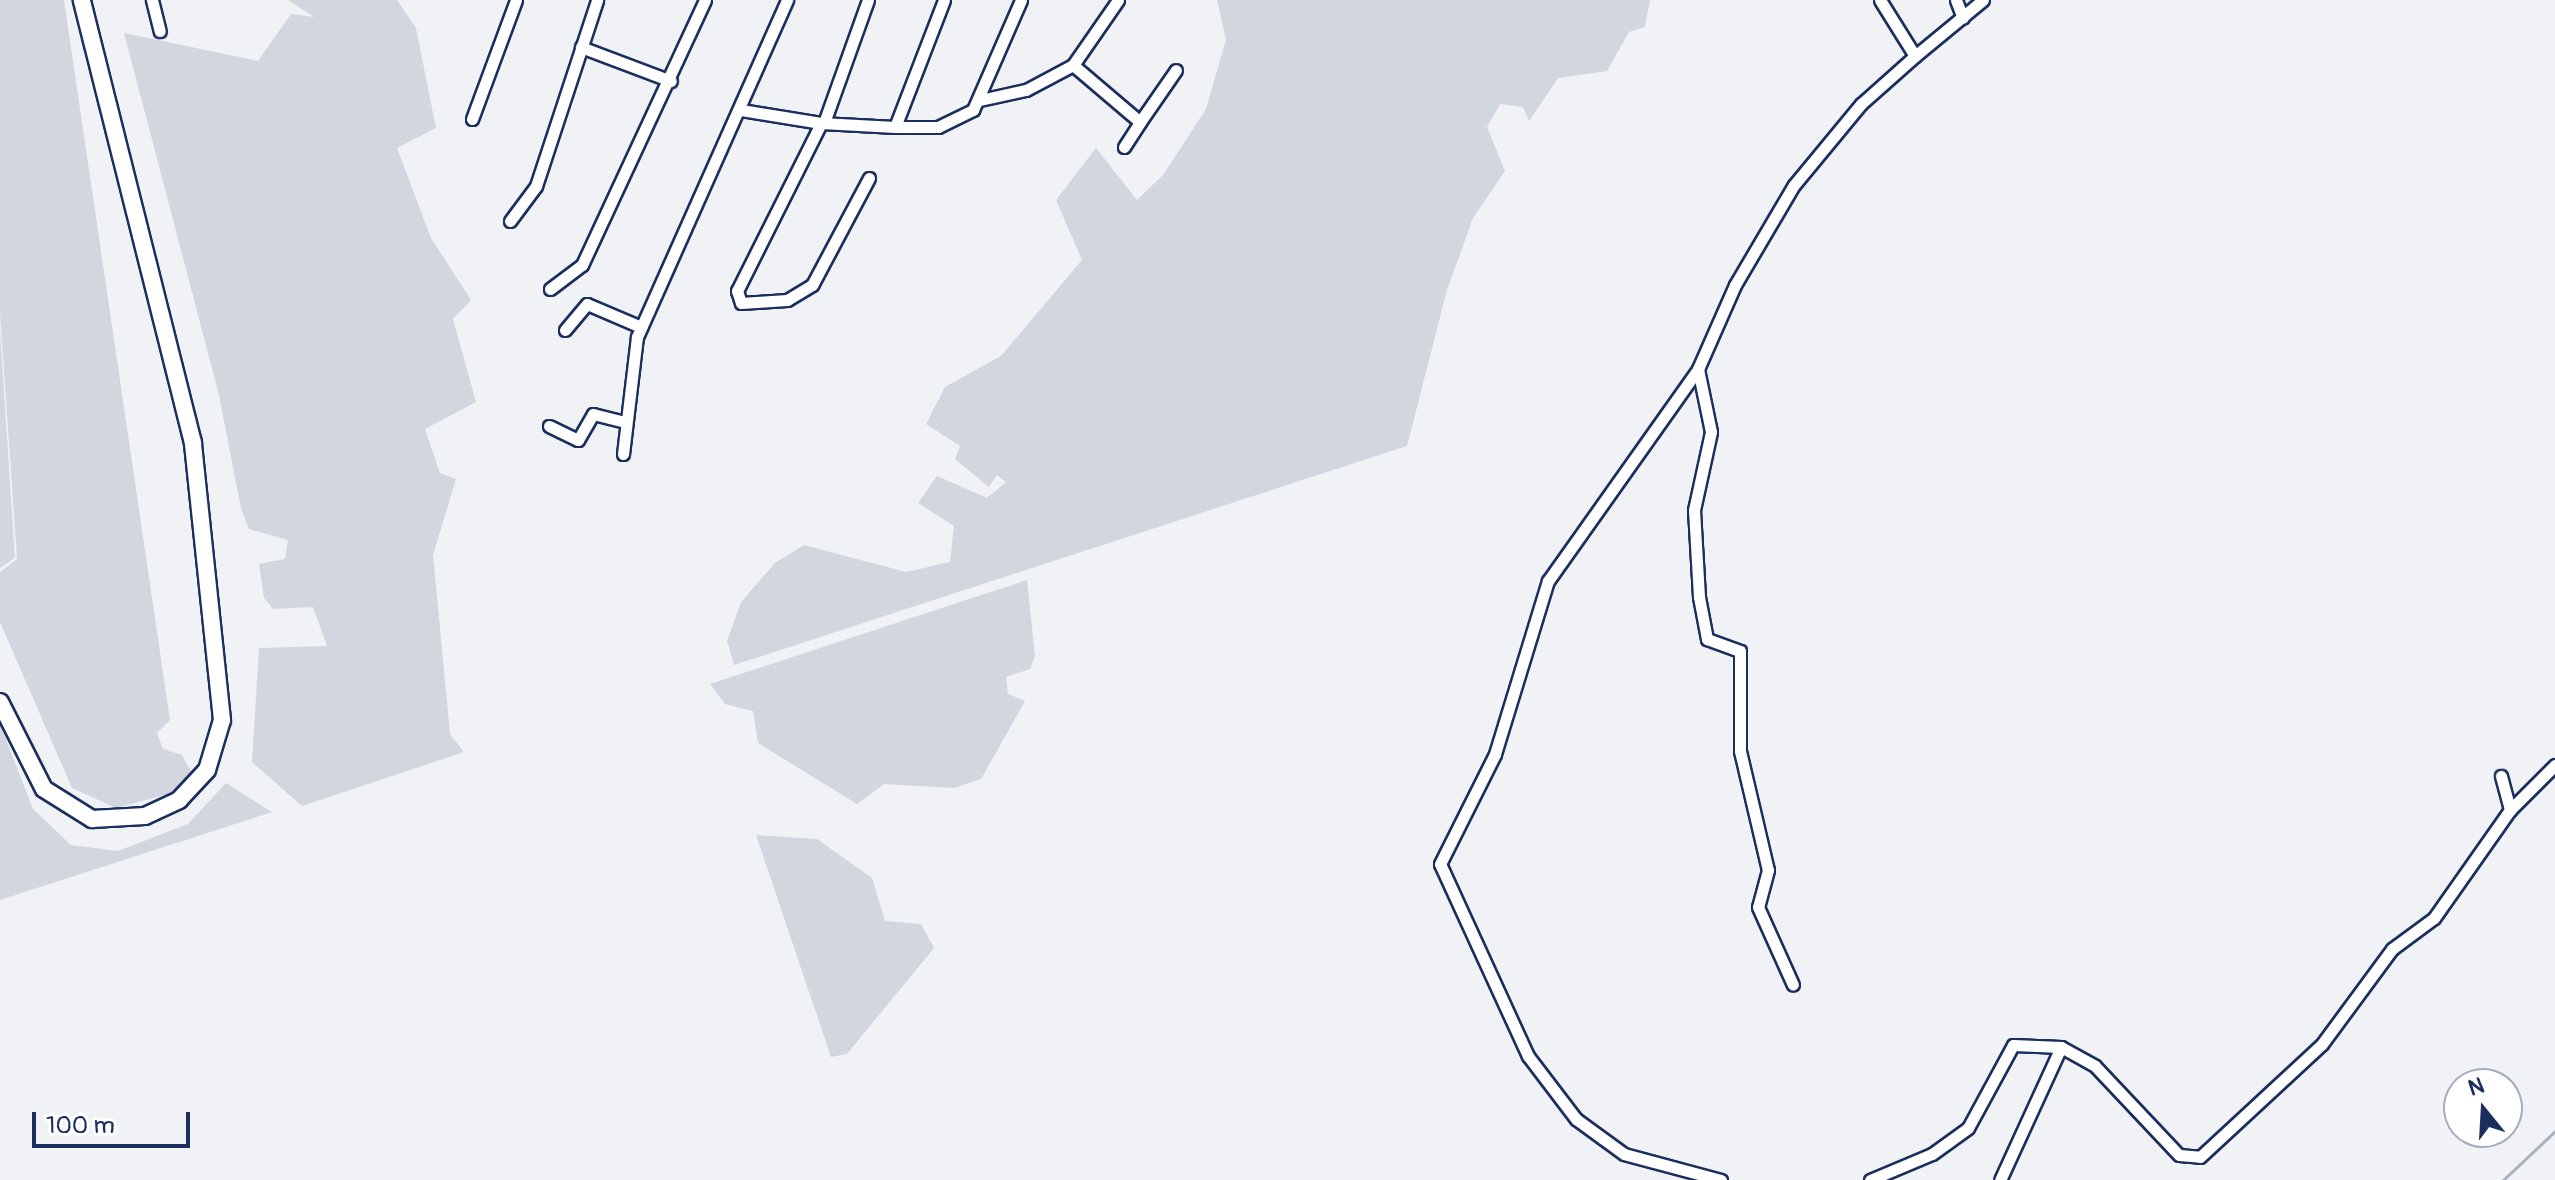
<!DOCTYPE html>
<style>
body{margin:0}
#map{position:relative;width:2555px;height:1180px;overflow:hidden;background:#f1f2f5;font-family:Pangolin,sans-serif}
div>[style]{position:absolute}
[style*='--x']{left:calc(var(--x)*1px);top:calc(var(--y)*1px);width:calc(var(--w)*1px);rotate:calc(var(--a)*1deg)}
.green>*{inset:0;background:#d2d6df}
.stream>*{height:3px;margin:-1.5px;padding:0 1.5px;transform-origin:1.5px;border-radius:1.5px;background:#a8b0c2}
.roads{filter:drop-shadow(2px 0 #1b2f5e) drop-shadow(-2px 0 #1b2f5e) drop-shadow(0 2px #1b2f5e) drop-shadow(0 -2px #1b2f5e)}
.minor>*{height:11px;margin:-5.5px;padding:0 5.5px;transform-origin:5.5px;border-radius:5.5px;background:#fff}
.secondary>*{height:16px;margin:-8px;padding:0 8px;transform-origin:8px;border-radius:8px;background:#fff}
span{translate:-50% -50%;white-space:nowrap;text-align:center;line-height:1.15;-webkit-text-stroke:7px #fff;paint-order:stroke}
.north{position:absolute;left:2443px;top:1068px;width:80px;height:80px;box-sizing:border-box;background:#fff;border:2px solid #a4acbf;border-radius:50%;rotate:342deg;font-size:22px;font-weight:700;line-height:32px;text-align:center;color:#1b2f5e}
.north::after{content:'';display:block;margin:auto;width:28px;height:36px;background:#1b2f5e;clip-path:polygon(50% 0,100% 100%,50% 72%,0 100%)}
.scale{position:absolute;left:32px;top:1112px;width:158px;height:36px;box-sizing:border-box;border:4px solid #1b2f5e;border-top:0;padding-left:10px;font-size:24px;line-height:28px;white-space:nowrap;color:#1b2f5e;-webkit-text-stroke:6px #fff;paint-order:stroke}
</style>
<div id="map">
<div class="green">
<div style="clip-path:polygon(0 0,64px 0,170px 720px,157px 733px,163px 749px,182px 755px,192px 773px,172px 793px,116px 808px,72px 788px,0 622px,0 572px,17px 559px,0 313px)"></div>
<div style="clip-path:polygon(288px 0,397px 0,416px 28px,436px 128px,397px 148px,431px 238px,471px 300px,453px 319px,476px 402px,425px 429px,440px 473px,456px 479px,433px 555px,450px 734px,464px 752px,302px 806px,252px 762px,259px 648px,327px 646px,313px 607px,273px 609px,264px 598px,259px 564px,285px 559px,288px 540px,249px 529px,241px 509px,219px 395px,124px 33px,258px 61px,291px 14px,314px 17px)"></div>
<div style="clip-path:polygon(1217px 0,1650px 0,1645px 27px,1629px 32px,1607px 71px,1558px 78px,1529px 121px,1523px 107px,1500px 104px,1487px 127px,1505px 171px,1473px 218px,1447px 290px,1407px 446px,734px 665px,727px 641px,741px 602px,775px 563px,804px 545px,906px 572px,950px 562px,954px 526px,918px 503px,937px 476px,987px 498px,1006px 482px,997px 475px,989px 487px,955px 459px,960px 446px,926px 424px,945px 387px,1001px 356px,1082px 260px,1056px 200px,1096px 148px,1137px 200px,1163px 175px,1206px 109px,1226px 40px)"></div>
<div style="clip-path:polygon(0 330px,15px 558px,0 568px)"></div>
<div style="clip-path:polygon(1027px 580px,1035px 656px,1030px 669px,1006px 677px,1008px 694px,1025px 701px,981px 779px,954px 788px,884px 784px,857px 804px,758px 743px,753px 711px,725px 704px,710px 684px)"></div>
<div style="clip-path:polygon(0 724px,33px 809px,71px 845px,118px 851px,188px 824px,226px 783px,272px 812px,0 900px)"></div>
<div style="clip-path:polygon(756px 835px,817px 839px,872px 878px,885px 921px,921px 924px,934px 948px,847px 1054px,831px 1057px)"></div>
</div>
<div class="stream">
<div style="--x:2503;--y:1180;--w:71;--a:-43.3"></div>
</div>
<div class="roads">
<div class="minor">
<div style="--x:152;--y:0;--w:32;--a:76"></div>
<div style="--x:944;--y:0;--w:136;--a:111.1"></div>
<div style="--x:895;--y:127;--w:43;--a:0"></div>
<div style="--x:938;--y:127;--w:39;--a:-26"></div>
<div style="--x:973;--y:110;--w:120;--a:-66.4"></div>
<div style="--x:1956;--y:0;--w:19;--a:69"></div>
<div style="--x:581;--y:47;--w:96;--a:20.7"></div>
<div style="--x:1915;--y:56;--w:88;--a:-39.5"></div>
<div style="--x:1073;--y:65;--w:88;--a:40.4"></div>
<div style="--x:1140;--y:122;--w:63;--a:-55.3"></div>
<div style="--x:980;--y:100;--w:47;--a:-12.3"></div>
<div style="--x:1026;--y:90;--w:53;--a:-28"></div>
<div style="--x:1073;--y:65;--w:79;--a:-55.3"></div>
<div style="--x:741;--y:110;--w:81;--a:9.2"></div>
<div style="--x:472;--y:119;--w:127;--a:-69.7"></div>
<div style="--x:825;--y:120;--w:127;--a:-70.3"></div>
<div style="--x:1124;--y:147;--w:30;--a:-57"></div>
<div style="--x:869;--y:178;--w:121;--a:118"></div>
<div style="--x:812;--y:285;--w:29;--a:149"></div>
<div style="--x:787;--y:300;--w:46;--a:176.3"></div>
<div style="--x:741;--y:303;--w:13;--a:-108"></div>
<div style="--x:737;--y:291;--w:188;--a:-63.4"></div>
<div style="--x:821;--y:123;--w:74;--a:3.1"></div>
<div style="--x:510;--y:221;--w:44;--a:-53.4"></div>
<div style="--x:536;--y:186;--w:196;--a:-71.8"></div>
<div style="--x:550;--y:289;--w:40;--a:-37"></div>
<div style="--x:582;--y:265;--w:292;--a:-65.1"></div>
<div style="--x:565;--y:330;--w:34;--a:-50"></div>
<div style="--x:587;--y:304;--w:59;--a:23.1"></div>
<div style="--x:1698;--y:369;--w:64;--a:78.3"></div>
<div style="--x:1711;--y:432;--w:80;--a:102.3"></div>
<div style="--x:1694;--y:510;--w:87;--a:86.7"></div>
<div style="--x:1699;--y:597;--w:43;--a:79.2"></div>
<div style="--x:1707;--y:639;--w:35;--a:20"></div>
<div style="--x:1740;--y:651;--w:100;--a:90"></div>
<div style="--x:1740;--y:751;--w:122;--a:76.8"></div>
<div style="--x:1768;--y:870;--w:38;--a:105"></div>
<div style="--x:1758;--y:907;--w:85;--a:65.8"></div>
<div style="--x:549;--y:426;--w:32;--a:26"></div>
<div style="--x:578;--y:440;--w:30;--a:-60"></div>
<div style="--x:593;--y:414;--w:32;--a:14"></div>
<div style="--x:623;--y:454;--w:118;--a:-83.2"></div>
<div style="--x:637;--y:337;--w:369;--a:-66"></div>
<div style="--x:2501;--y:776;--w:35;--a:75"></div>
<div style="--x:2061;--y:1047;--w:39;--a:29"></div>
<div style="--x:2095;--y:1066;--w:122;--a:46.7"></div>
<div style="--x:2179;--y:1155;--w:21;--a:5"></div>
<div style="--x:2200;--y:1157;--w:166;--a:-42.8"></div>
<div style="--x:2322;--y:1044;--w:118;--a:-53.6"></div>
<div style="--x:2392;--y:949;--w:52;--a:-36.4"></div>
<div style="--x:2434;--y:918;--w:132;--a:-54.9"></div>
<div style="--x:2510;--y:810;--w:64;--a:-45"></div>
<div style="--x:1721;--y:1180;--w:100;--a:-165"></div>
<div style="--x:1624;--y:1154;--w:59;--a:-143.9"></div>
<div style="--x:1576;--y:1119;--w:79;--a:-127.3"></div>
<div style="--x:1528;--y:1056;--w:211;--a:-114.6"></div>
<div style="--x:1440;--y:864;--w:123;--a:-63.4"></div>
<div style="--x:1495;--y:754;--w:181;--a:-73"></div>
<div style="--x:1548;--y:581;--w:260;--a:-54.7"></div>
<div style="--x:1698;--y:369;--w:92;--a:-66.2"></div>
<div style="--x:1735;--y:285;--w:116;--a:-59.5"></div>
<div style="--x:1794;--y:185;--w:105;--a:-50.4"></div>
<div style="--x:1861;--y:104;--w:72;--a:-41.6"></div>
<div style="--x:1915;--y:56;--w:66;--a:-122"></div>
<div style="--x:1870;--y:1180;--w:67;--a:-22.8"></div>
<div style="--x:1932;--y:1154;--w:44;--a:-35.8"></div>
<div style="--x:1968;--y:1128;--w:94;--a:-61.5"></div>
<div style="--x:2013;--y:1045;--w:48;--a:2.4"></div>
<div style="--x:2061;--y:1047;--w:146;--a:114.6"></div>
</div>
<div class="secondary">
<div style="--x:0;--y:702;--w:97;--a:63.2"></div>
<div style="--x:44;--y:789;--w:57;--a:32"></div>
<div style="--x:92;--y:819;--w:53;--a:-3.2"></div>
<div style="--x:145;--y:816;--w:38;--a:-25"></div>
<div style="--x:179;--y:800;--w:41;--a:-47"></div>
<div style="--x:207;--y:770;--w:52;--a:-73.3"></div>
<div style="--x:222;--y:720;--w:279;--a:-96"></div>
<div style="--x:193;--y:443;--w:457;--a:-104.1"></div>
</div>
</div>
<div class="north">N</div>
<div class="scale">100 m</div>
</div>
